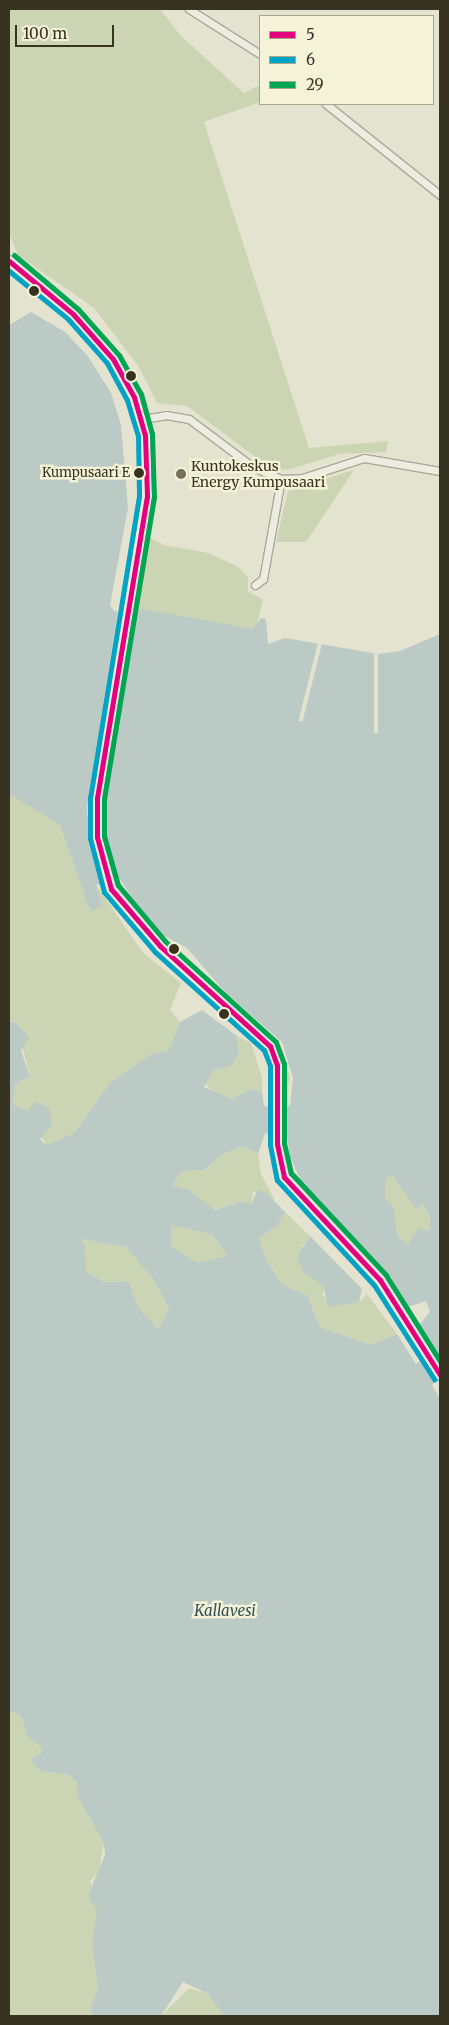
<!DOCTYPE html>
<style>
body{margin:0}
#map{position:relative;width:449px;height:2025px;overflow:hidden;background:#e4e3d0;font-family:Merriweather,serif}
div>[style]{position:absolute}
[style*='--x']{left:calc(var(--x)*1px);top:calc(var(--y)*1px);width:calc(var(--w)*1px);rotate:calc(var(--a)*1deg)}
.green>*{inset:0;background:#ccd5b3}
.water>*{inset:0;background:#bbcac4}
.pier>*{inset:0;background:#e4e3d0;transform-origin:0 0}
.roads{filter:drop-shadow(1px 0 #aaa898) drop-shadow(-1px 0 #aaa898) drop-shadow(0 1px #aaa898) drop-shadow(0 -1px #aaa898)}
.street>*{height:7px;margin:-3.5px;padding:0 3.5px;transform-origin:3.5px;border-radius:3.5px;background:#ecece1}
.secondary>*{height:10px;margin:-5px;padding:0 5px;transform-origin:5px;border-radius:5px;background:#ecece1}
.bus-1>*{height:5px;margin:-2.5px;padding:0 2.5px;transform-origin:2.5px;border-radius:2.5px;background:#e5007d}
.bus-2>*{height:5px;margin:-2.5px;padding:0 2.5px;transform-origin:2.5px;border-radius:2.5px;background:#03a3c5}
.bus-3>*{height:5px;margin:-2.5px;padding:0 2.5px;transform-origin:2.5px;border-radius:2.5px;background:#00a651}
.dots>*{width:14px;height:14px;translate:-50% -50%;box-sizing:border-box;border:2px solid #f4f3d7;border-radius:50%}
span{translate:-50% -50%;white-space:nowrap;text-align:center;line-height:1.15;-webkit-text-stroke:5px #f4f3d7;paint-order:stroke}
.bus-label{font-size:13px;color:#383221}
.right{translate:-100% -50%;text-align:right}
.poi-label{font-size:14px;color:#383221}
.left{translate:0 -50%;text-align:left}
.water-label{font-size:15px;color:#315057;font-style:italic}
.frame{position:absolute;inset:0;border:10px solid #383221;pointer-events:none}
.legend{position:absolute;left:259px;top:15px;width:175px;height:90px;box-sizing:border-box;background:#f4f3d7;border:1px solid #a9a68e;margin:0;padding:6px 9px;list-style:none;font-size:15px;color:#383221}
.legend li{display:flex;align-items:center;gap:10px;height:25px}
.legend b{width:25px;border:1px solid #a9a68e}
.scale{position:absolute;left:15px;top:25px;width:99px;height:22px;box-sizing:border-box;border:2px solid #383221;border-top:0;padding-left:6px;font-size:15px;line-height:18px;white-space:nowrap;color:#383221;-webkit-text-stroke:4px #f4f3d7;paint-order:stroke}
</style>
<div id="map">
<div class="green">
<div style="clip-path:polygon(9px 9px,160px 9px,181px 36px,244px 93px,260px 85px,260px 102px,204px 122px,309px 448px,388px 441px,386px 452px,339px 454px,287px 470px,270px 468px,187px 406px,157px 403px,139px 367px,94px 308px,18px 255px,9px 233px)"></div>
<div style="clip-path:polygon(354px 470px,306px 542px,276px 542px,288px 491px)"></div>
<div style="clip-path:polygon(146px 536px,164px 545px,208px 553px,237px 566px,248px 577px,248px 592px,263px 599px,257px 625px,253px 629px,138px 610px,135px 604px)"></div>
<div style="clip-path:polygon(9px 794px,60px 825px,88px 906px,97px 897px,96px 885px,143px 953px,181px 983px,170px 1010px,180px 1022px,170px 1050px,149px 1055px,110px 1083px,74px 1133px,46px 1145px,28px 1111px,13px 1104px,15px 1085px,30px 1076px,16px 1023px,9px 1022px)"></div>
<div style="clip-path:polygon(237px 1036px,251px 1043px,262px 1077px,262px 1092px,251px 1089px,232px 1099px,215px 1093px,203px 1082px,213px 1071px,231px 1066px,239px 1053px)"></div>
<div style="clip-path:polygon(282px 1049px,290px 1078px,283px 1099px,277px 1050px)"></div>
<div style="clip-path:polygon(243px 1146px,258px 1154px,261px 1174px,275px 1200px,253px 1191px,251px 1205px,241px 1202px,214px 1210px,189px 1190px,171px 1185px,182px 1171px,206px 1170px,223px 1154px)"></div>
<div style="clip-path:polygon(392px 1175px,416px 1209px,422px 1204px,430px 1216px,429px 1231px,408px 1244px,397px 1235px,385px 1198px,385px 1180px)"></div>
<div style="clip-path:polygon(285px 1212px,310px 1236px,302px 1247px,303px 1272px,324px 1285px,323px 1296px,359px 1302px,367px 1294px,397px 1334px,371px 1345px,320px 1327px,307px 1295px,283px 1285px,267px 1262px,259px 1238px,277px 1226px)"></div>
<div style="clip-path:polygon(171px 1225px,213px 1235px,228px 1257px,196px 1263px,171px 1246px)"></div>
<div style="clip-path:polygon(79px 1239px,126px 1247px,152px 1278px,169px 1310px,158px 1329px,138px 1307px,129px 1281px,104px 1282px,86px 1271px,85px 1246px)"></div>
<div style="clip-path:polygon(9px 1711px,21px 1716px,27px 1736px,40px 1746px,42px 1752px,30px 1760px,40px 1771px,69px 1775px,77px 1782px,77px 1796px,104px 1843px,99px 1872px,90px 1881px,97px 1910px,92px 1944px,98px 1988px,90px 2010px,94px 2016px,9px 2016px)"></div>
<div style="clip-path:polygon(189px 1988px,208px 1994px,224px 2016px,161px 2016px)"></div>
</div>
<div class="water">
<div style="clip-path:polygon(evenodd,31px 312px,65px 332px,87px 355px,111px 393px,121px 425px,128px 508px,110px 605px,114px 611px,134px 613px,143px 609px,253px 629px,261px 618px,266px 619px,268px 644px,285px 638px,378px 654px,400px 651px,440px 634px,440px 1378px,432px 1385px,440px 1399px,440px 2016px,224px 2016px,208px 1994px,183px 1982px,161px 2016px,94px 2016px,90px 2010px,98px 1988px,92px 1944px,97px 1910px,88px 1895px,105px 1855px,104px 1843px,77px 1796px,77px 1782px,69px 1775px,40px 1771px,30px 1760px,42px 1752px,40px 1746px,27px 1736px,21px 1716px,9px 1711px,9px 1022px,16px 1023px,29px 1037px,21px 1051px,30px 1076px,15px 1085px,13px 1104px,28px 1111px,36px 1101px,49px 1108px,52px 1124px,40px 1139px,46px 1145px,74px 1133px,110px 1083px,149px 1055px,169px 1050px,180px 1022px,202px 1010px,237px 1036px,239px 1053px,231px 1066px,213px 1071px,204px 1087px,232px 1099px,251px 1089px,262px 1092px,264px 1106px,284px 1109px,290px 1105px,293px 1078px,282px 1042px,225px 992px,187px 948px,152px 929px,120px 879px,96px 885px,102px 905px,93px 911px,88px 906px,60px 825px,9px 794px,9px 325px,31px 312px,265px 1133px,287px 1136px,290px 1157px,306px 1192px,391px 1277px,408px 1307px,426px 1301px,430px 1312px,419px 1325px,432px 1353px,416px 1364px,397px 1334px,371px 1345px,320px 1327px,307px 1295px,283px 1285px,267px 1262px,259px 1238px,277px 1226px,285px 1212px,266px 1193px,258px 1189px,251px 1204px,241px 1202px,215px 1210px,189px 1190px,172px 1185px,182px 1171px,205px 1170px,223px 1154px,243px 1146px,258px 1154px,265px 1133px,31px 312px,392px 1175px,416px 1209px,422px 1204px,430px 1216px,429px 1231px,419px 1228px,408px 1244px,397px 1235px,393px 1206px,385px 1198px,385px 1180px,392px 1175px,31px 312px,171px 1225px,213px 1235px,227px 1256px,197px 1263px,171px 1246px,171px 1225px,31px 312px,80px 1239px,126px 1247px,152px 1278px,169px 1309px,158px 1329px,138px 1307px,129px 1281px,104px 1282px,86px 1271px,85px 1246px,80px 1239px)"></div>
<div style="clip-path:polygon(310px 1236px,362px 1289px,359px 1302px,328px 1307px,323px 1285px,303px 1272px,297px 1257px)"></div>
</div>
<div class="pier">
<div style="clip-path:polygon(118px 609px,132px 611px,102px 795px,103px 842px,114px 880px,101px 886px,90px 844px,87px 808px)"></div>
<div style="left:318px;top:643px;width:4px;height:80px;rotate:14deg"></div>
<div style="left:374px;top:654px;width:4px;height:79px"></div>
</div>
<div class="roads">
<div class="street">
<div style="--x:189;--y:9;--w:84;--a:32.4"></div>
<div style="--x:326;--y:104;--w:146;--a:38.6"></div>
<div style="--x:142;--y:419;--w:24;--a:-9"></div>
<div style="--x:166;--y:415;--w:23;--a:10"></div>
<div style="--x:189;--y:419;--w:80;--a:36.9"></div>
<div style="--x:253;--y:467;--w:30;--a:23"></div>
<div style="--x:281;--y:479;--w:21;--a:-3"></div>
<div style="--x:302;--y:478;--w:65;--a:-17.9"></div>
<div style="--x:364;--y:458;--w:77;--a:9.7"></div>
<div style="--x:255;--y:585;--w:10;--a:-37"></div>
<div style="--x:263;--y:579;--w:102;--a:-79.8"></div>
</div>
<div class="secondary">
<div style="--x:9;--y:261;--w:83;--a:39.6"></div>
<div style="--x:73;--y:314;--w:60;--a:48.4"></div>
<div style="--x:113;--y:359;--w:43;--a:61.1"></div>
<div style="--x:134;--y:397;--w:40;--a:74"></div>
<div style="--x:145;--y:435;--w:61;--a:88.1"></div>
<div style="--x:147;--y:496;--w:306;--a:99.4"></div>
<div style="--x:97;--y:798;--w:39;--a:90"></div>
<div style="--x:97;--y:837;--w:54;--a:74.9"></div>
<div style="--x:111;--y:889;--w:75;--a:49.3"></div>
<div style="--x:160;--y:946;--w:149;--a:42.3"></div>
<div style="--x:270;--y:1046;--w:20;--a:70"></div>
<div style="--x:277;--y:1065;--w:79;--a:90"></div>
<div style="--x:277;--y:1144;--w:34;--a:78"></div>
<div style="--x:284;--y:1177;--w:141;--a:47"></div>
<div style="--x:380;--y:1280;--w:112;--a:57.7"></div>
</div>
</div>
<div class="bus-1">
<div style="--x:9;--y:261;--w:83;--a:39.6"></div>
<div style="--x:73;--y:314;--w:60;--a:48.4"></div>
<div style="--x:113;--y:359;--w:43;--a:61.1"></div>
<div style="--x:134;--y:397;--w:40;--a:74"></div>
<div style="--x:145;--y:435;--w:61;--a:88.1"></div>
<div style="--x:147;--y:496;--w:306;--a:99.4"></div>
<div style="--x:97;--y:798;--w:39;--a:90"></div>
<div style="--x:97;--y:837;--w:54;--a:74.9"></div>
<div style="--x:111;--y:889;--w:75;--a:49.3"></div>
<div style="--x:160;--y:946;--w:149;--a:42.3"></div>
<div style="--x:270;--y:1046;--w:20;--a:70"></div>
<div style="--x:277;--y:1065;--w:79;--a:90"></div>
<div style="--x:277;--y:1144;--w:34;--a:78"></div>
<div style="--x:284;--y:1177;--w:141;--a:47"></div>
<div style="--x:380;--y:1280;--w:112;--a:57.7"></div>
</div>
<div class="bus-2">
<div style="--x:9;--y:271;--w:76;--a:39.1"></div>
<div style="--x:68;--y:319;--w:59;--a:48.4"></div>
<div style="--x:107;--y:363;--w:42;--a:61.6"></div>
<div style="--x:127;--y:400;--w:38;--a:73"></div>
<div style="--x:138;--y:436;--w:60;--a:89"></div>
<div style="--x:139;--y:496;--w:305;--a:99.2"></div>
<div style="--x:90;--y:797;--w:41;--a:90"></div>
<div style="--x:90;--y:838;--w:56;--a:75.5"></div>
<div style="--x:104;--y:892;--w:79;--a:49.6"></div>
<div style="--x:155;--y:952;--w:147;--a:42"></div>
<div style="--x:264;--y:1050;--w:17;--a:69"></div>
<div style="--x:270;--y:1066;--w:79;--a:90"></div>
<div style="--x:270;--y:1145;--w:36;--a:79"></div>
<div style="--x:277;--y:1180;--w:143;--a:47.3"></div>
<div style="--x:374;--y:1285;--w:112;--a:57.4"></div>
</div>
<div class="bus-3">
<div style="--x:14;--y:255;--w:84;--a:40.2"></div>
<div style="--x:78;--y:309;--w:62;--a:48.3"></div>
<div style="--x:119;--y:355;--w:45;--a:60.6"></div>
<div style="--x:141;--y:394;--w:41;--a:74.6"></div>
<div style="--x:152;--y:434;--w:63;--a:88.2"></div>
<div style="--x:154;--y:497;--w:306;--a:99.4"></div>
<div style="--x:104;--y:799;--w:37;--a:90"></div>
<div style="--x:104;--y:836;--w:51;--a:74.1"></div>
<div style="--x:118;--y:885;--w:73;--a:50"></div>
<div style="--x:165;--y:941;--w:150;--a:42.3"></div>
<div style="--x:276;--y:1042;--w:23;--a:70"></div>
<div style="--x:284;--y:1064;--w:79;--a:90"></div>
<div style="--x:284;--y:1143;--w:31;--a:77"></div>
<div style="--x:291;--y:1173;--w:139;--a:47"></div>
<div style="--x:386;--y:1275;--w:102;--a:57.9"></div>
</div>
<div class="dots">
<div style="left:34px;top:291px;background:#383221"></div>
<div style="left:131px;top:376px;background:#383221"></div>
<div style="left:139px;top:473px;background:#383221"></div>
<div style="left:181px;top:474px;background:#74705e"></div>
<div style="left:174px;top:949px;background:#383221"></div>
<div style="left:224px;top:1014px;background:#383221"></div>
</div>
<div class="bus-label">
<span class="right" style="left:130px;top:473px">Kumpusaari E</span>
</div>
<div class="poi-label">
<span class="left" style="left:191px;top:474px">Kuntokeskus<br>Energy Kumpusaari</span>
</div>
<div class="water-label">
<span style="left:225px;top:1611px">Kallavesi</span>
</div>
<div class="frame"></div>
<ul class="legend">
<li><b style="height:6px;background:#e5007d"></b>5</li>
<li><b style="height:6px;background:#03a3c5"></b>6</li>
<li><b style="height:6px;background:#00a651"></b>29</li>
</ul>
<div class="scale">100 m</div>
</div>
